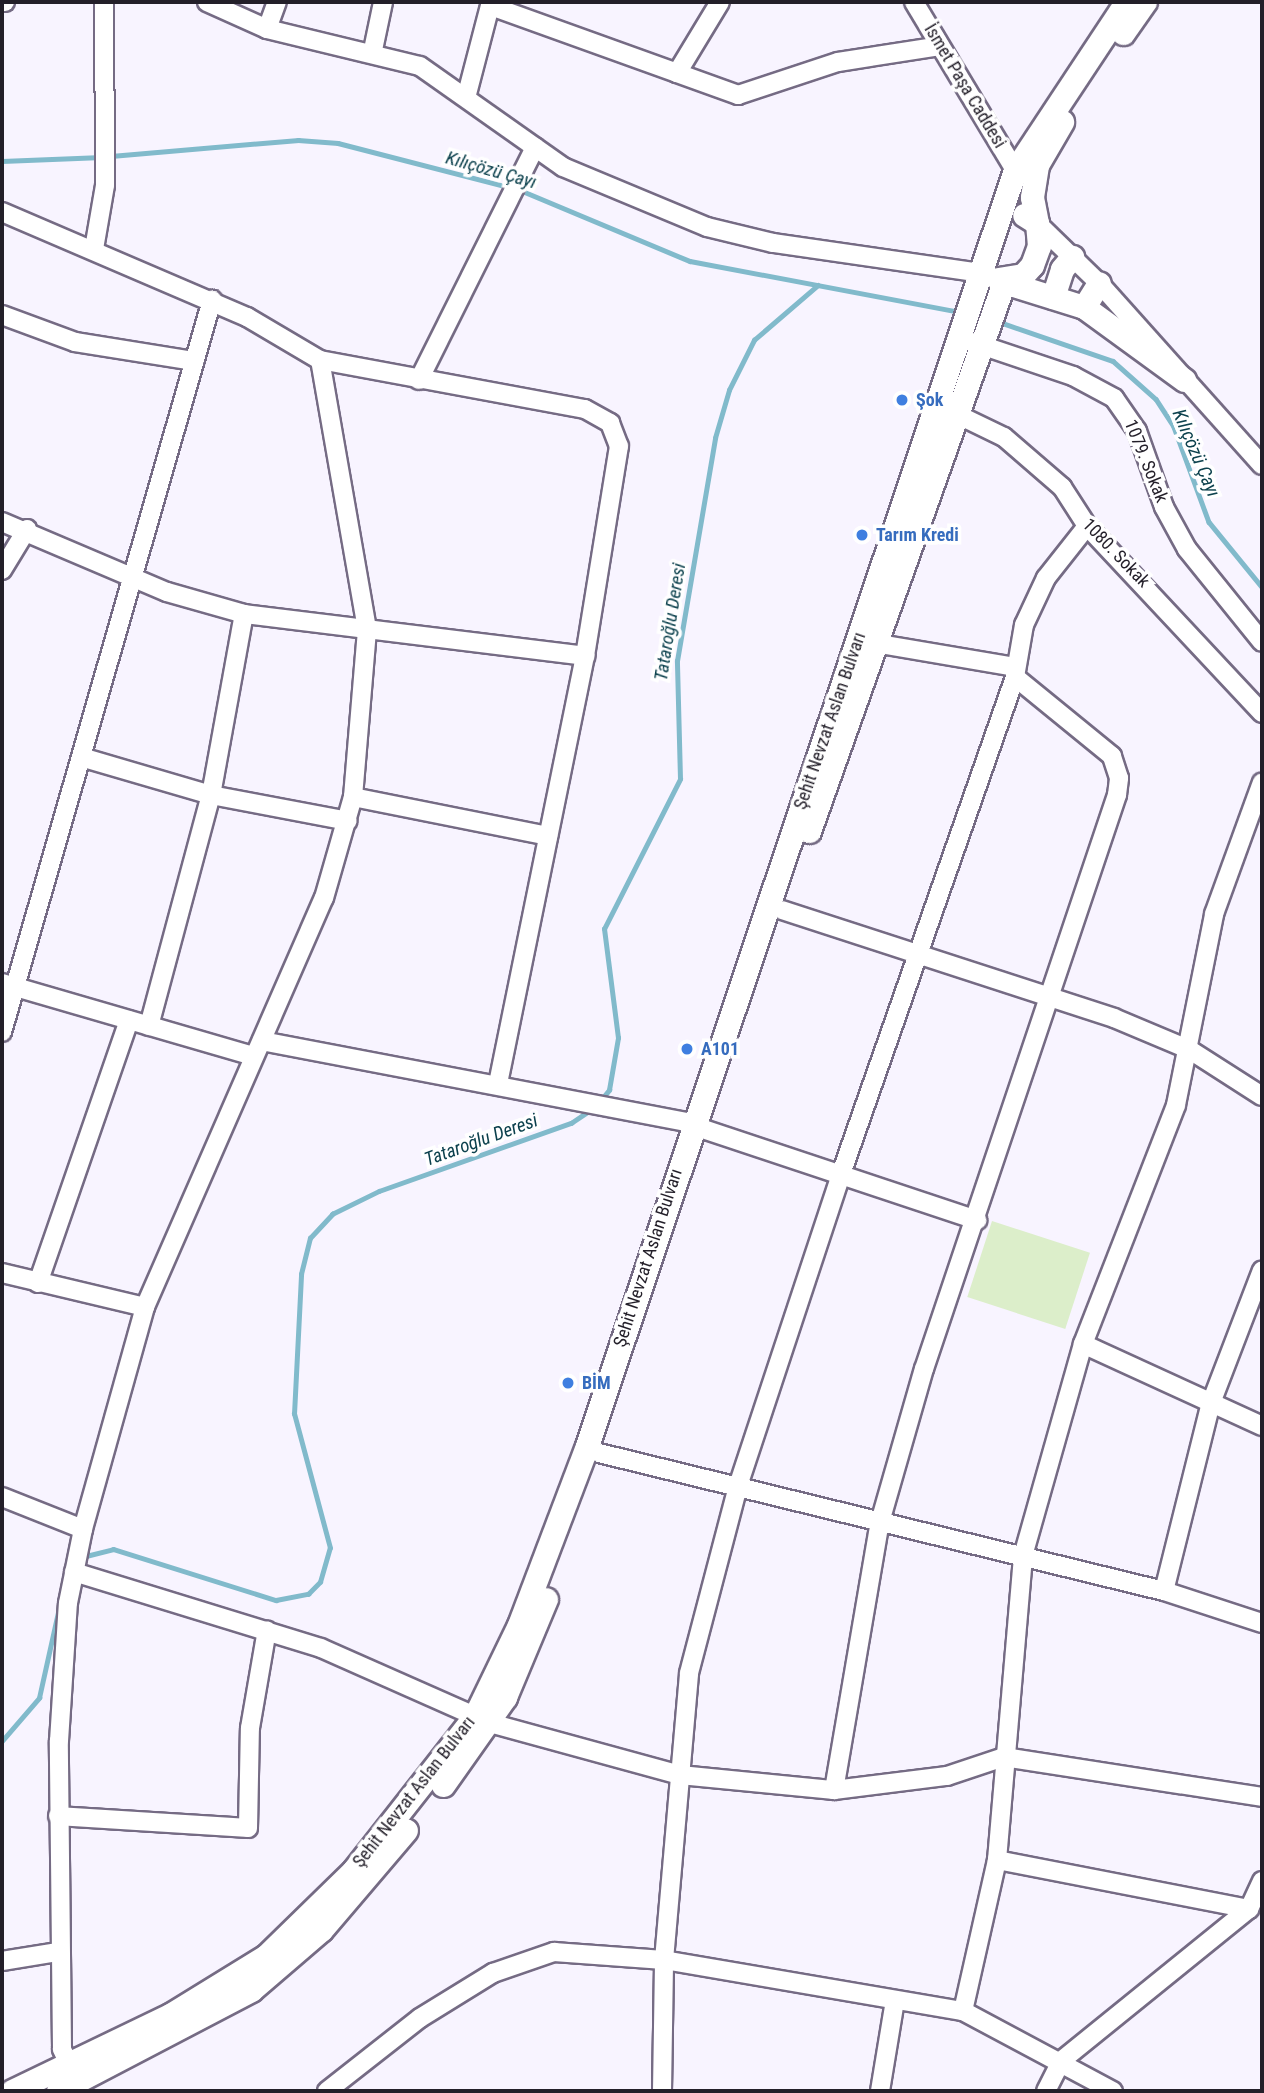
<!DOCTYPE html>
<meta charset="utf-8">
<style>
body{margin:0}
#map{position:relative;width:1264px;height:2093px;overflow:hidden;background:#f8f4ff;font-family:"Roboto Condensed",sans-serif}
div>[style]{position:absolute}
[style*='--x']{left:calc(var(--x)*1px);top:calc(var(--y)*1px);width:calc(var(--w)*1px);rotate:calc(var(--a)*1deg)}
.green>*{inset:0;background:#dceeca;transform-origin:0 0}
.stream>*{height:4.5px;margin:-2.25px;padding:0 2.25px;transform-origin:2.25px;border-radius:2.25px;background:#81bacb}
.roads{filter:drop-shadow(2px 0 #756b84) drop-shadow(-2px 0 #756b84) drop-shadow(0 2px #756b84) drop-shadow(0 -2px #756b84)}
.minor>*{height:18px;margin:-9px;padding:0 9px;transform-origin:9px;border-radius:9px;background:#fff}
.major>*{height:23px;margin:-11.5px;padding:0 11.5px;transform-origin:11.5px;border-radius:11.5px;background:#fff}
.dots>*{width:19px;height:19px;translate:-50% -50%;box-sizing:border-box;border:4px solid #fff;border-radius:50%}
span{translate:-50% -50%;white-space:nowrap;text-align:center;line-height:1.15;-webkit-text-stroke:7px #fff;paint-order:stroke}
.street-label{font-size:18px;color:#231f29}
.shop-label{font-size:18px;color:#366cbe;font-weight:700}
.left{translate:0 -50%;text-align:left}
.water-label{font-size:19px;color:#0c414d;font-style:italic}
.frame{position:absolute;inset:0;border:4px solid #231f29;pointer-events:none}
</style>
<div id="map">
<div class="green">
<div style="left:992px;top:1221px;width:103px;height:80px;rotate:18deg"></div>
</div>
<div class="stream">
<div style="--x:111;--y:156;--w:188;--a:-4.9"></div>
<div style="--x:298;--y:140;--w:40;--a:4.3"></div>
<div style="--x:338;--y:143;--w:176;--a:14.5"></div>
<div style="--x:2;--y:161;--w:100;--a:-2.3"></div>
<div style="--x:520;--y:190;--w:184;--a:22.7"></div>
<div style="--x:690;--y:261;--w:275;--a:10.7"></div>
<div style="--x:1005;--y:324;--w:114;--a:18.9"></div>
<div style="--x:1113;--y:361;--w:57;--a:41.5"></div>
<div style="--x:1156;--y:399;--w:33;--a:57"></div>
<div style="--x:1174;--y:427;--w:101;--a:69.8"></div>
<div style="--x:1209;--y:522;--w:84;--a:50.8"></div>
<div style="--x:601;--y:1100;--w:13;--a:-51"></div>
<div style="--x:609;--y:1090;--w:53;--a:-80.2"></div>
<div style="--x:618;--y:1038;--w:110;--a:-97.3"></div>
<div style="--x:604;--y:929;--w:168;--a:-63.1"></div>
<div style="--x:680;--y:779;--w:118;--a:-91.5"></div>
<div style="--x:677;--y:661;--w:226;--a:-80.3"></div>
<div style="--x:715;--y:438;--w:50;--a:-73.7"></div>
<div style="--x:729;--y:390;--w:56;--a:-63.4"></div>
<div style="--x:754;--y:340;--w:84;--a:-40.7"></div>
<div style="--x:82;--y:1557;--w:32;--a:-14"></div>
<div style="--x:113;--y:1549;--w:171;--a:17.4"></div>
<div style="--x:276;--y:1600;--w:33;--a:-11"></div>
<div style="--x:308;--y:1594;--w:17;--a:-45"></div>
<div style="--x:320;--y:1582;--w:35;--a:-74"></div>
<div style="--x:330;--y:1548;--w:139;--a:-105"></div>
<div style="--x:294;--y:1414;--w:140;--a:-87.1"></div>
<div style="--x:301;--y:1274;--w:37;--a:-76"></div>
<div style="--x:310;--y:1238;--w:33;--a:-47"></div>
<div style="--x:332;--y:1214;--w:52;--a:-26.1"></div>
<div style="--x:379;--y:1191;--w:204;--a:-19.5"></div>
<div style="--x:571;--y:1123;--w:23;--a:-34"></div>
<div style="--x:2;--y:1741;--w:57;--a:-49.3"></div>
<div style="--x:39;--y:1698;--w:125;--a:-77.5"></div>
</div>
<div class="roads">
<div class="minor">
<div style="--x:2;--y:2;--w:3;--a:0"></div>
<div style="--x:207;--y:2;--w:66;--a:24.2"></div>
<div style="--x:267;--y:29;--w:157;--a:13.6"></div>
<div style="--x:420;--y:66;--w:175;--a:35.2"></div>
<div style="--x:563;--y:167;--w:156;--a:22.6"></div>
<div style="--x:707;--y:227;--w:68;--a:13.6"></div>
<div style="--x:773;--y:243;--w:211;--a:8.2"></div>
<div style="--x:914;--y:2;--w:196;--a:59"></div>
<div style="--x:491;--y:6;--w:198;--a:19.8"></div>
<div style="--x:677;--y:73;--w:83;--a:-58.8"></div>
<div style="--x:267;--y:29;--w:29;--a:-70"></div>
<div style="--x:373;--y:50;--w:49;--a:-78.2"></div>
<div style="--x:677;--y:73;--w:65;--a:19.8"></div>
<div style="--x:738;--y:95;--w:105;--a:-18.3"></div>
<div style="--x:838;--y:62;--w:103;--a:-8.9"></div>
<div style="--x:467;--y:94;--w:95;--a:-75.4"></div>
<div style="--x:2;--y:212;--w:267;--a:23.2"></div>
<div style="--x:247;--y:317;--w:85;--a:30.5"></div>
<div style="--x:320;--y:360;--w:269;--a:10.5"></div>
<div style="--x:585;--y:409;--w:29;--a:29"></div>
<div style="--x:610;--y:423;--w:25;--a:69"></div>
<div style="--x:619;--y:446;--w:213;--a:99.2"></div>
<div style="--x:585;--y:656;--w:438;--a:101.5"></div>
<div style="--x:1037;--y:223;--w:86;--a:44.1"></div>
<div style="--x:1099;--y:283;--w:244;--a:48.2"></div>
<div style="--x:94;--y:249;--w:65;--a:-80.2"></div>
<div style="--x:105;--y:185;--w:183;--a:-90.3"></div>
<div style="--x:2;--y:315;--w:78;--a:20.3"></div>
<div style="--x:75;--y:342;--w:121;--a:9.1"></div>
<div style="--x:972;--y:342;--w:107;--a:18.6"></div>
<div style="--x:1073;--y:376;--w:47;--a:28.2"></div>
<div style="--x:1114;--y:398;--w:40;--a:55.1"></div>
<div style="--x:1137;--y:431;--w:81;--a:70.4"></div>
<div style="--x:1164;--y:507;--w:48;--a:61.3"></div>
<div style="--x:1187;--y:549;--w:119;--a:51.1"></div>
<div style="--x:419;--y:380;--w:260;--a:-63.5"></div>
<div style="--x:946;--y:409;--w:64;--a:25.8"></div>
<div style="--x:1004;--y:437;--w:77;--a:40.8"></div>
<div style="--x:1062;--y:487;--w:46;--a:57.3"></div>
<div style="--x:1087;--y:526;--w:256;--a:46.9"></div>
<div style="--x:2;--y:522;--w:179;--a:23"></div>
<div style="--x:167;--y:592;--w:80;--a:15.9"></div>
<div style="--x:244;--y:614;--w:344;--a:7"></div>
<div style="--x:2;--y:570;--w:48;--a:-58.6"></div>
<div style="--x:874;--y:643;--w:144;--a:9.6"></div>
<div style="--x:81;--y:757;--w:135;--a:16.3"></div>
<div style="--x:211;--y:795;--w:139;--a:10.7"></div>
<div style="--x:353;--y:797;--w:199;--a:11.3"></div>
<div style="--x:782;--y:910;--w:349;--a:18"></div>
<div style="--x:1114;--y:1018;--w:82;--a:22.8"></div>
<div style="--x:1190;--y:1050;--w:85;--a:32.6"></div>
<div style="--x:2;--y:983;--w:262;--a:16.2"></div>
<div style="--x:149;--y:1026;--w:239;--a:-75"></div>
<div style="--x:211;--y:795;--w:184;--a:-79.7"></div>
<div style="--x:2;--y:1032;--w:762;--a:-73.99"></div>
<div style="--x:262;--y:1041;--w:437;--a:10.8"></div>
<div style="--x:706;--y:1130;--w:286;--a:18.4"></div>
<div style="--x:2;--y:1273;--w:147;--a:13.4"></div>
<div style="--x:38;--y:1283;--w:278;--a:-70.9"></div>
<div style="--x:1083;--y:1344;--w:197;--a:24.6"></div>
<div style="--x:599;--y:1453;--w:582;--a:13.73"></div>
<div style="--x:1164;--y:1591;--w:103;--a:18.1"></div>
<div style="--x:2;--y:1497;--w:87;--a:21.6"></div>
<div style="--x:74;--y:1572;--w:258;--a:17.1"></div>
<div style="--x:321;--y:1648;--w:185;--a:23.9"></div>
<div style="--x:490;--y:1723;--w:197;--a:15.3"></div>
<div style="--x:680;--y:1775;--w:155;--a:5.6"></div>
<div style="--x:834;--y:1790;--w:114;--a:-7.1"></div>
<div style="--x:947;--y:1776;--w:60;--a:-18.4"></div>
<div style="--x:1004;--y:1757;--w:261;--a:8.8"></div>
<div style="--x:1164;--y:1591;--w:194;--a:-76"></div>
<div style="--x:1211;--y:1403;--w:142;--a:-69"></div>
<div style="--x:834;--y:1790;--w:272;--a:-80.3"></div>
<div style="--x:880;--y:1522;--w:159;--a:-74"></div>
<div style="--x:924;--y:1369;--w:606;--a:-71.42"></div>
<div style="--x:1117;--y:795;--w:17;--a:-83"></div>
<div style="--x:1119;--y:778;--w:23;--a:-108"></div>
<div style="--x:1112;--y:756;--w:125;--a:-140.8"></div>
<div style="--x:58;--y:1816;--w:190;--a:3.6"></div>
<div style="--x:248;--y:1828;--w:100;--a:-88.9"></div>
<div style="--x:250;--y:1728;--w:99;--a:-80.2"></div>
<div style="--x:997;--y:1860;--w:257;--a:11"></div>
<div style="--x:2;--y:1961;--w:57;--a:-9.1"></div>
<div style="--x:963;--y:2011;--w:155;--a:-77.3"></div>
<div style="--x:997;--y:1860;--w:305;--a:-85.1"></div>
<div style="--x:1023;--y:1556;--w:220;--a:-74.2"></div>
<div style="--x:1083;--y:1344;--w:256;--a:-68.7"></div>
<div style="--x:1176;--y:1105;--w:195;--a:-78.7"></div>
<div style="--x:1214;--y:914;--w:140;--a:-70"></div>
<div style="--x:74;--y:2075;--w:29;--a:-115"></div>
<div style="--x:62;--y:2049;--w:308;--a:-90.6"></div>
<div style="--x:59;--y:1741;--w:138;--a:-86.3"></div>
<div style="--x:68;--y:1603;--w:76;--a:-78.5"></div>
<div style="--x:83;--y:1529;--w:230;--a:-74.4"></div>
<div style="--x:145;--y:1307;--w:446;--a:-66.4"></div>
<div style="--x:324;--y:898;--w:105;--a:-74"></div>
<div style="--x:353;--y:797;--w:169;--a:-85.2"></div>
<div style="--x:367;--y:629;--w:273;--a:-99.9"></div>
<div style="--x:327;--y:2091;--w:118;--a:-38.1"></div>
<div style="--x:420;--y:2018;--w:86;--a:-31.7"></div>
<div style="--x:493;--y:1973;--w:65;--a:-19"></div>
<div style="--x:554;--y:1952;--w:110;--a:4.2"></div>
<div style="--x:664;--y:1960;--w:303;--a:9.7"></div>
<div style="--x:963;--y:2011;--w:170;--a:28.1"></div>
<div style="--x:662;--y:2091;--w:131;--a:-89.1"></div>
<div style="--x:664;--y:1960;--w:288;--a:-85"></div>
<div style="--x:689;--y:1673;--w:193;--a:-75.3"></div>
<div style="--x:738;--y:1486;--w:329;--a:-71.7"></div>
<div style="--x:841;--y:1174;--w:527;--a:-70.7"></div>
<div style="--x:1015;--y:677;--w:53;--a:-80.2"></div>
<div style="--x:1024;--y:625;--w:52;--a:-64.9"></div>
<div style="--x:1046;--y:578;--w:66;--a:-51.7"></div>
<div style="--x:880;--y:2091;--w:92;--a:-80.6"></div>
<div style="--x:1046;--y:2091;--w:34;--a:-63"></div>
<div style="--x:1061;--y:2061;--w:242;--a:-39"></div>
<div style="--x:1249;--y:1909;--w:31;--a:-65"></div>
</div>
<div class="major">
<div style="--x:1123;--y:33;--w:38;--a:-55"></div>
<div style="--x:1037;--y:223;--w:26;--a:-101"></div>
<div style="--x:1032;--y:197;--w:32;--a:-81"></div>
<div style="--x:1037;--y:165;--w:50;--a:-59.8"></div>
<div style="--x:998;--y:279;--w:25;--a:-9"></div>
<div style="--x:1023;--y:275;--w:13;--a:-48"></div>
<div style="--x:1032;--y:265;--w:20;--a:-70"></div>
<div style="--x:1039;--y:246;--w:23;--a:-95"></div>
<div style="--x:1037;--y:223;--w:15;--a:-148"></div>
<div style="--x:1053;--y:297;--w:29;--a:-72"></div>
<div style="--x:1062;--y:269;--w:16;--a:-50"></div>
<div style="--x:1084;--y:307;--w:28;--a:-58"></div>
<div style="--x:809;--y:831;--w:583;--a:-70.45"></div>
<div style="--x:1004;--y:282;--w:84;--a:17.4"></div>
<div style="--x:1084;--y:307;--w:124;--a:36.1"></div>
<div style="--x:443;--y:1785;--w:108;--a:-54.8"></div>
<div style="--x:505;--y:1697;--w:106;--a:-67.3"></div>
<div style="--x:12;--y:2091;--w:175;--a:-25.7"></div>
<div style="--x:170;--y:2015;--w:113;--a:-31.6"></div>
<div style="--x:266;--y:1956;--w:122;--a:-44.3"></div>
<div style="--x:353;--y:1871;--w:197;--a:-51.8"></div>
<div style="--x:475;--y:1716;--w:101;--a:-64.2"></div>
<div style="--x:519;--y:1625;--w:191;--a:-69.2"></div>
<div style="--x:587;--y:1446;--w:1346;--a:-71.46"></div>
<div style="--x:1015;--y:170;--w:201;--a:-56.5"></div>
<div style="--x:58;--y:2091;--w:218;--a:-27.6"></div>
<div style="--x:251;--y:1990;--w:92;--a:-40.6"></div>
<div style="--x:321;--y:1930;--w:131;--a:-49.6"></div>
</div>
</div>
<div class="dots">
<div style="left:902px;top:400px;background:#3f7fe0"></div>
<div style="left:862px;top:535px;background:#3f7fe0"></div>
<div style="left:687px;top:1049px;background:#3f7fe0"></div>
<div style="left:568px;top:1383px;background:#3f7fe0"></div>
</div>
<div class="street-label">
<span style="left:965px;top:86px;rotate:59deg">İsmet Paşa Caddesi</span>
<span style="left:1146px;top:461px;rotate:68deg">1079. Sokak</span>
<span style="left:1116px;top:553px;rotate:46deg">1080. Sokak</span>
<span style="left:830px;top:721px;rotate:-71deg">Şehit Nevzat Aslan Bulvarı</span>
<span style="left:648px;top:1258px;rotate:-72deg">Şehit Nevzat Aslan Bulvarı</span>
<span style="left:414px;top:1792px;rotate:-52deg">Şehit Nevzat Aslan Bulvarı</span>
</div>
<div class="shop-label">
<span class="left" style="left:916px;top:400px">Şok</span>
<span class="left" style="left:876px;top:535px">Tarım Kredi</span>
<span class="left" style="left:701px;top:1049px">A101</span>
<span class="left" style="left:582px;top:1383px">BİM</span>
</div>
<div class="water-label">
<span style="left:491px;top:170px;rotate:16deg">Kılıçözü Çayı</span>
<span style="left:1196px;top:453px;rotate:67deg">Kılıçözü Çayı</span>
<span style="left:670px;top:622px;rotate:-81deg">Tataroğlu Deresi</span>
<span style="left:481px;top:1140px;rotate:-20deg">Tataroğlu Deresi</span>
</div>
<div class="frame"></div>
</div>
